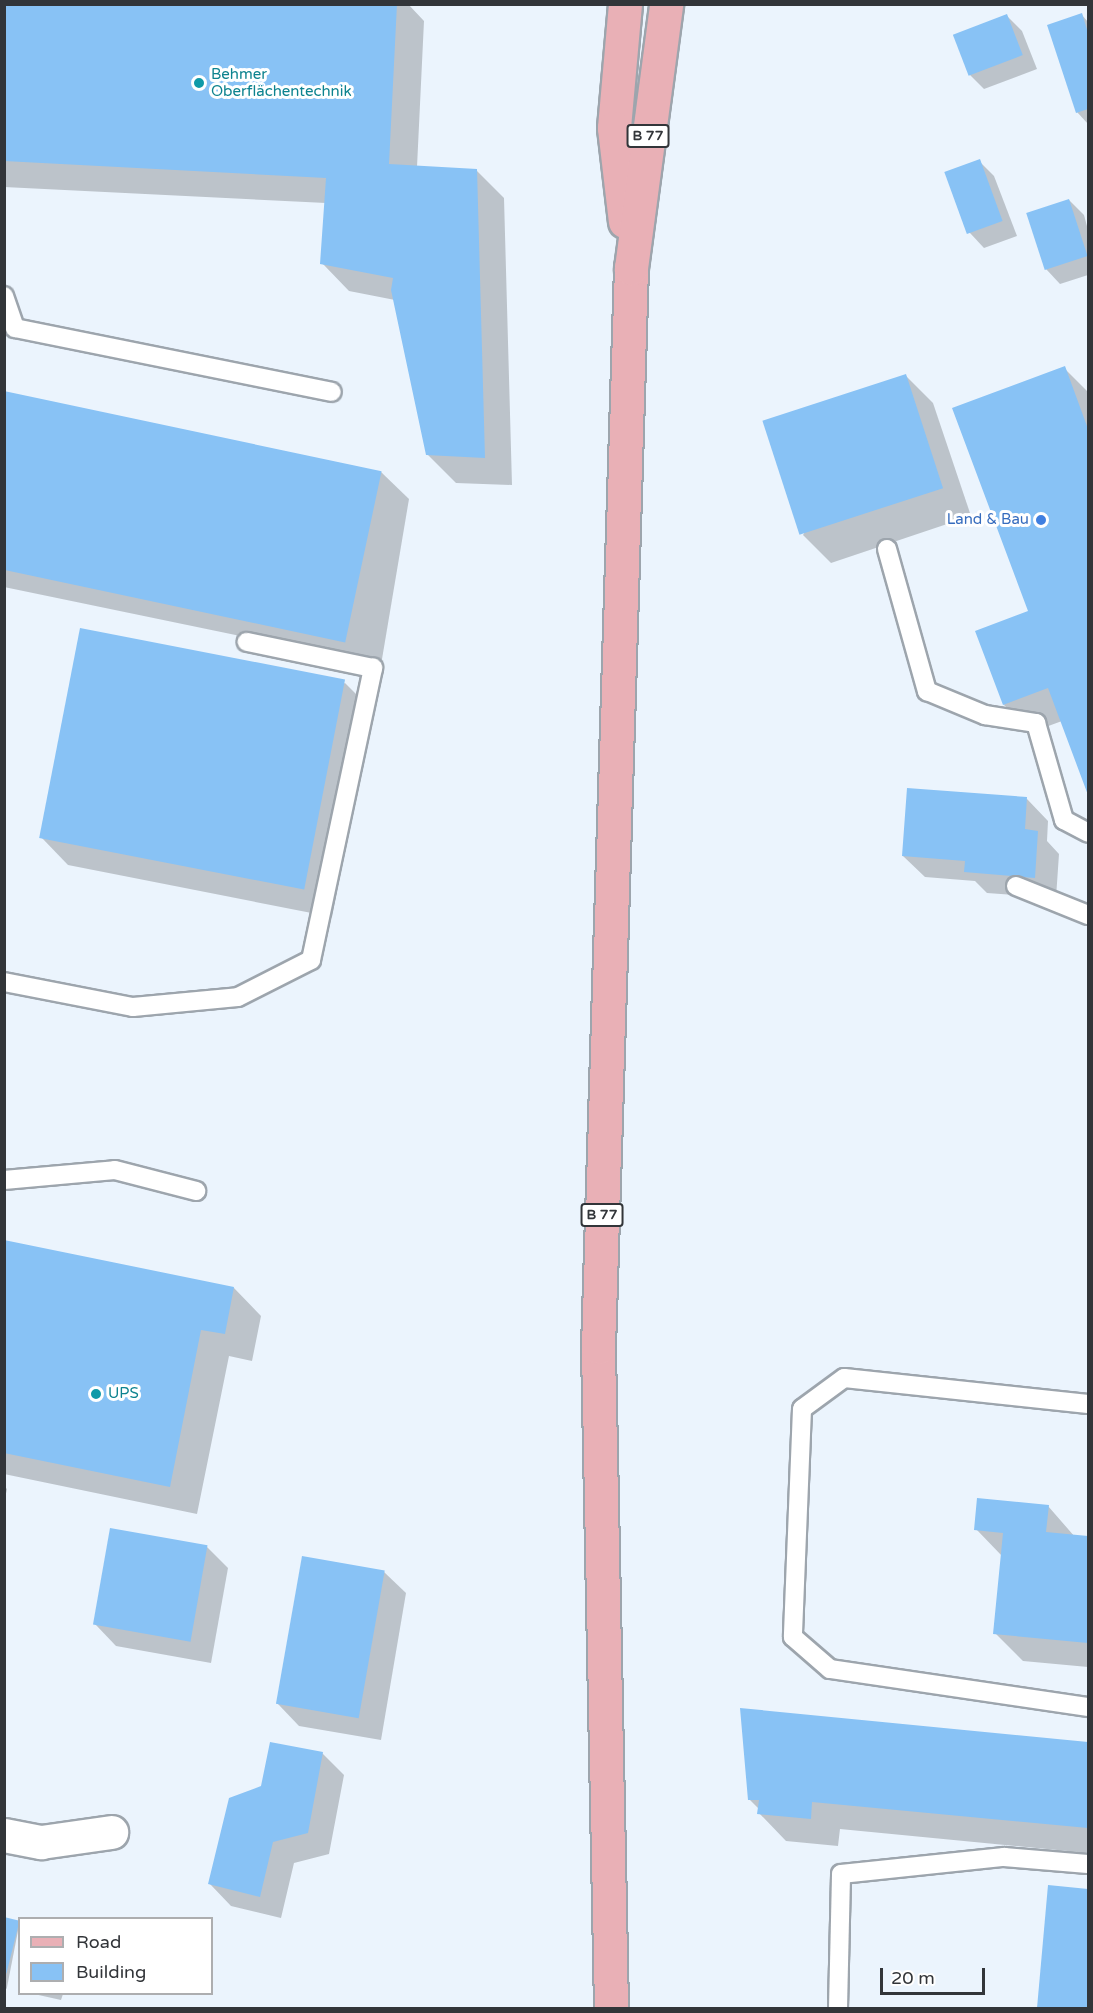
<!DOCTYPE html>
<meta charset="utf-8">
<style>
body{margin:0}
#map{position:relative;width:1093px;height:2013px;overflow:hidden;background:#ebf4fd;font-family:"Varela Round",sans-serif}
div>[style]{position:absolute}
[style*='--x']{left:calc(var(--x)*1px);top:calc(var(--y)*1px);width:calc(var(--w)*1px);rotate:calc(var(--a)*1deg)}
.shadow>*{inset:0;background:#0003;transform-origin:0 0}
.building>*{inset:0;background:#88c2f5;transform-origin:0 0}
.roads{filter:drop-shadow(2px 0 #9da5ad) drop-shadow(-2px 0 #9da5ad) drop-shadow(0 2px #9da5ad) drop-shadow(0 -2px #9da5ad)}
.lane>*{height:18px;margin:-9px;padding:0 9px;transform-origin:9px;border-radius:9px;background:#fff}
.street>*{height:33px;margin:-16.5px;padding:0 16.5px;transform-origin:16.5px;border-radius:16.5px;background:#fff}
.primary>*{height:33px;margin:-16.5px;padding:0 16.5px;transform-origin:16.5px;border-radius:16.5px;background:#e9b0b6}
.dots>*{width:16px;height:16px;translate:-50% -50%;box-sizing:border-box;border:3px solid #fff;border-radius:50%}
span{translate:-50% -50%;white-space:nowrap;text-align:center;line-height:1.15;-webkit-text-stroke:6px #fff;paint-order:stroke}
.shield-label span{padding:2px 4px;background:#fff;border:2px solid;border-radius:4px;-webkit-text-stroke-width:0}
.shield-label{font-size:14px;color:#323539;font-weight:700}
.culture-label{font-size:15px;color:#0d838f}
.left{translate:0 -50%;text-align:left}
.shop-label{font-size:15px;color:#366cbe}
.right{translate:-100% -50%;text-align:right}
.frame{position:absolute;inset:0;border:6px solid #323539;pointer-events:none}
.legend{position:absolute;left:18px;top:1917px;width:195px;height:78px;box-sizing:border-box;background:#fff;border:2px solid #adaeb0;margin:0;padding:8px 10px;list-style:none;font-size:18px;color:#323539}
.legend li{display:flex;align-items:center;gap:12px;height:30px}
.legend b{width:30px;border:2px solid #adaeb0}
.scale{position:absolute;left:880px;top:1968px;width:105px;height:27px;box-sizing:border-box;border:3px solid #323539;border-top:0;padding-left:8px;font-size:18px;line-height:21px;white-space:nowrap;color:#323539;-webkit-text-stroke:4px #fff;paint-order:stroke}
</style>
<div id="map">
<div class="shadow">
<div style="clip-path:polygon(4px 4px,408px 4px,424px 21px,417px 167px,477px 171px,504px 198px,512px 485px,456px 483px,428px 455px,395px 300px,349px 291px,322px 263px,326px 203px,4px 187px)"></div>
<div style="clip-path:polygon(1082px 15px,1088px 22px,1088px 124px,1077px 112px)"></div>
<div style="clip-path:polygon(1007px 16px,1022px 31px,1037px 69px,984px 89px,969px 74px)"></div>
<div style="clip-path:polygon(979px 161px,994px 176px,1017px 236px,984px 248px,970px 233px)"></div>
<div style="clip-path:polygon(1069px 200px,1084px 215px,1088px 230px,1088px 275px,1060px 284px,1046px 269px)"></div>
<div style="clip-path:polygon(1064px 368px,1088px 392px,1088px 791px,1062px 721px,1032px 732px,1004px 705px,1030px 612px)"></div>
<div style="clip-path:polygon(905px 375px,933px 403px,971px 516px,831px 563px,803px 535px)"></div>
<div style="clip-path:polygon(4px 392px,381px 472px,409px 499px,381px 665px,4px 587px)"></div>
<div style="clip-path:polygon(345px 683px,372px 710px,332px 917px,68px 865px,41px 837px)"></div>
<div style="clip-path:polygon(1027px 799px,1048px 821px,1047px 841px,1059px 854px,1056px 898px,987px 893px,975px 881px,925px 877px,903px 856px)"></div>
<div style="clip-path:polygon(4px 1241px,234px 1288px,261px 1316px,252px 1361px,229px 1356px,197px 1514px,4px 1474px)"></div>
<div style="clip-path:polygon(4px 1486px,7px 1489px,4px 1503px)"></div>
<div style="clip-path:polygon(1048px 1506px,1075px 1537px,1088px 1538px,1088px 1667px,1023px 1661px,995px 1633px,1002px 1556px,976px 1529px)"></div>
<div style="clip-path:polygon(207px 1547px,228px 1568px,211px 1663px,116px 1646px,95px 1624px)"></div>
<div style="clip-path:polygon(384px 1572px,406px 1593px,381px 1740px,299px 1726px,278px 1704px)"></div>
<div style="clip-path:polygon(742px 1710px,1088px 1743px,1088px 1853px,840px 1829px,838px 1846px,786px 1841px,759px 1813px,759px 1809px,749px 1799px)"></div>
<div style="clip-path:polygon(322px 1753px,344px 1775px,329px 1854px,294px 1863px,281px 1918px,231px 1906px,210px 1884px,262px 1787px)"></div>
<div style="clip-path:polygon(1049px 1887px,1088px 1890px,1088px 2008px,1039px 2008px)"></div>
<div style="left:4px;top:1919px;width:16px;height:68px;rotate:11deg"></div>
<div style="clip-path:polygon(34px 1994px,63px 1994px,61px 2000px)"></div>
</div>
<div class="building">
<div style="clip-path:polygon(4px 4px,397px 4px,389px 164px,477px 169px,485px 458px,426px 455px,391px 290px,393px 278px,320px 264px,326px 178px,4px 161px)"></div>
<div style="clip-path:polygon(1082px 13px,1088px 33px,1088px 109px,1076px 113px,1047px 25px)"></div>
<div style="left:1007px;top:14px;width:44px;height:58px;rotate:69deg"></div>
<div style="left:980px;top:159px;width:66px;height:38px;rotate:70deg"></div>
<div style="left:1069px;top:199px;width:60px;height:45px;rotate:72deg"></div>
<div style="clip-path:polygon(1065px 366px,1088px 429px,1088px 795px,1048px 688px,1003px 705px,975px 631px,1028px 611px,952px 408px)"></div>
<div style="left:906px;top:374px;width:120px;height:151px;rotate:72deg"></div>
<div style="left:4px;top:391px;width:386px;height:175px;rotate:12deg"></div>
<div style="left:80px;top:628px;width:270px;height:214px;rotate:11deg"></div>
<div style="clip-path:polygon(907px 788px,1027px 797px,1025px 829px,1038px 831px,1035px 878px,964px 872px,965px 861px,902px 856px)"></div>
<div style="clip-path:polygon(4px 1240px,234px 1287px,225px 1334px,201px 1330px,170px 1487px,4px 1453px)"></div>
<div style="clip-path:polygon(977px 1498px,1049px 1505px,1046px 1532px,1088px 1536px,1088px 1643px,993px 1634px,1003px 1533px,974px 1530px)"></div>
<div style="left:110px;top:1528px;width:99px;height:98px;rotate:10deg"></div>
<div style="left:302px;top:1556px;width:84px;height:150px;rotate:10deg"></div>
<div style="clip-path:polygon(740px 1708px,1088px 1742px,1088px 1828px,812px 1802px,811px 1819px,757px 1814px,759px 1800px,748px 1800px)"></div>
<div style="clip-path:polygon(270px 1742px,323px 1752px,308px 1833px,273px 1842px,260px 1897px,208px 1884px,229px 1798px,261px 1786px)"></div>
<div style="clip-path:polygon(1048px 1885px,1088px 1889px,1088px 2008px,1037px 2008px)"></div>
<div style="left:4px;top:1917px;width:16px;height:54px;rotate:14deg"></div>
</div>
<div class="roads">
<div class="lane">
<div style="--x:4;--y:296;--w:34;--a:71"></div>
<div style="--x:15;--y:328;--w:323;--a:11.4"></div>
<div style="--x:887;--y:549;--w:148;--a:74.3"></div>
<div style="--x:927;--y:691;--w:63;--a:22.5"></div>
<div style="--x:985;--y:715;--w:52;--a:8.9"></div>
<div style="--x:1036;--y:723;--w:101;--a:73.9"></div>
<div style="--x:1064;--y:820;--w:27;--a:28"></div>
<div style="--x:1016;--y:886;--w:78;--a:21.9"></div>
<div style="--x:4;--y:982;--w:131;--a:11"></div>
<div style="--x:133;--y:1007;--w:105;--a:-5.4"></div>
<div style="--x:238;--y:997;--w:82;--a:-26.9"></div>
<div style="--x:311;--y:960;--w:299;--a:-78"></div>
<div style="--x:373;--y:668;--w:129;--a:-168.3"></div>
<div style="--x:4;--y:1180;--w:111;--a:-5.1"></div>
<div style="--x:115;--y:1170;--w:84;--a:14.5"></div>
<div style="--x:1088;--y:1404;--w:245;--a:-173.9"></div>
<div style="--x:844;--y:1378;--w:52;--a:143.6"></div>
<div style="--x:802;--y:1409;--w:228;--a:92.3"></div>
<div style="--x:793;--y:1637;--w:49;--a:40.9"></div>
<div style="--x:830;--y:1669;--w:261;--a:8.4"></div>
<div style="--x:838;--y:2008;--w:134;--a:-88.7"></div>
<div style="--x:841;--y:1874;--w:164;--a:-6"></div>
<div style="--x:1004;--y:1857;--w:84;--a:4.8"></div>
</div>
<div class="street">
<div style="--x:4;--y:1835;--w:38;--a:11"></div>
<div style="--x:41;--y:1842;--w:71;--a:-8.1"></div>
</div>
<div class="primary">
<div style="--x:625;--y:4;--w:124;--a:95.1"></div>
<div style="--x:614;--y:128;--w:94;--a:83.3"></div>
<div style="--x:611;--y:2008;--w:661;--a:-91.13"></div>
<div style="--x:598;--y:1347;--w:1080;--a:-88.25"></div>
<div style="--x:631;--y:268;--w:266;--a:-82.4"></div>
</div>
</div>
<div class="dots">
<div style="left:199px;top:83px;background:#0f9aa8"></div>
<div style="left:1041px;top:520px;background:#3f7fe0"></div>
<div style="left:96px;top:1394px;background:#0f9aa8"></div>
</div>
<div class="shield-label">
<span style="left:648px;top:136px">B 77</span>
<span style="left:602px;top:1215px">B 77</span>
</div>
<div class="culture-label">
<span class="left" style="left:211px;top:83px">Behmer<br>Oberflächentechnik</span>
<span class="left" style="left:108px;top:1394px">UPS</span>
</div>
<div class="shop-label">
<span class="right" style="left:1029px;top:520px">Land &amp; Bau</span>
</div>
<div class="frame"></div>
<ul class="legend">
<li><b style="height:8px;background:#e9b0b6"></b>Road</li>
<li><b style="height:16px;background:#88c2f5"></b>Building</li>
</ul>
<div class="scale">20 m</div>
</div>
